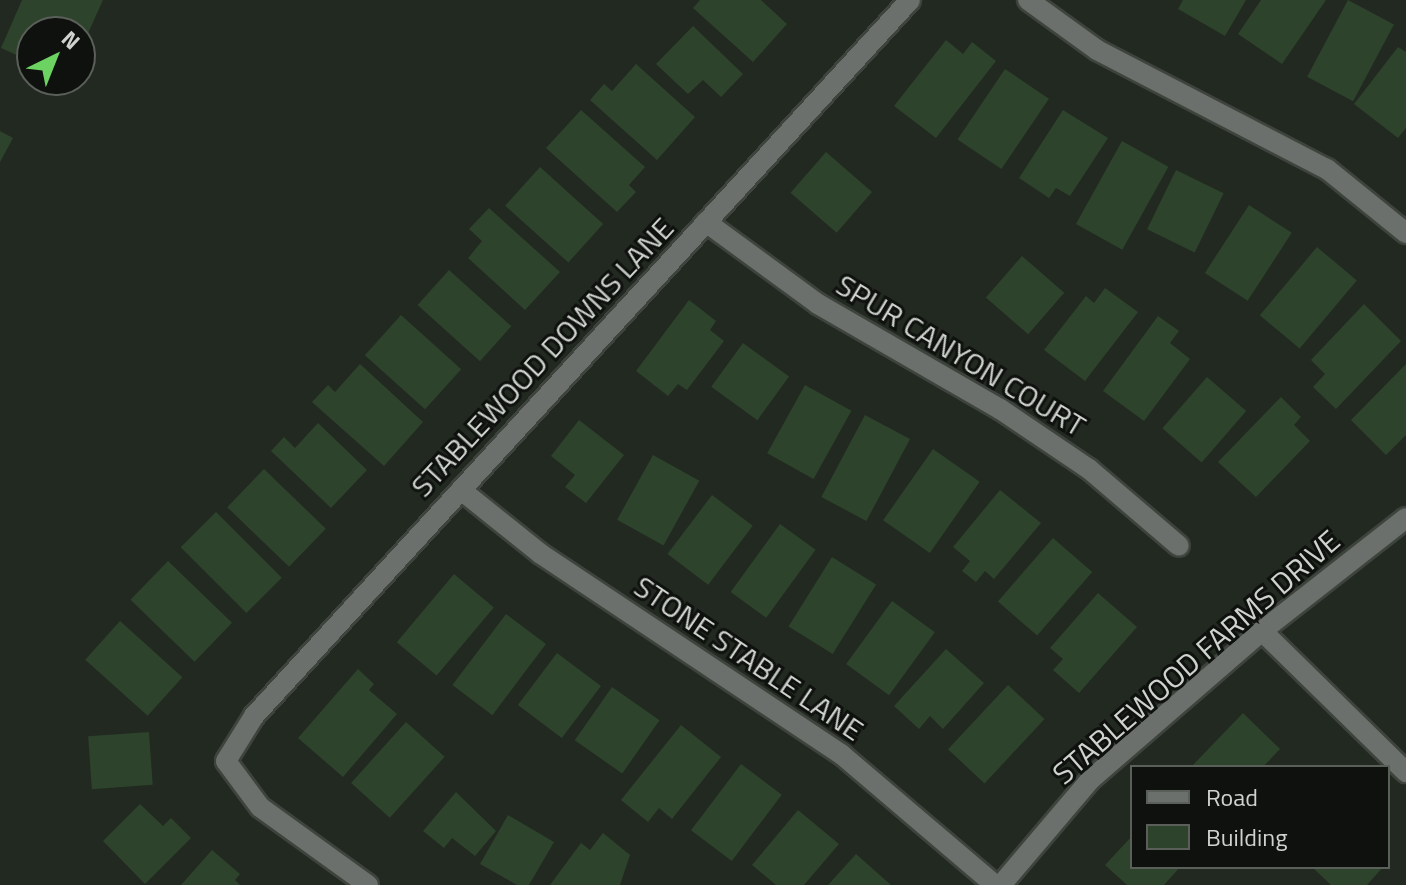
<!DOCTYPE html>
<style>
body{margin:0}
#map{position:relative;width:1406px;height:885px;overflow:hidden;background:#222921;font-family:"Titillium Web",sans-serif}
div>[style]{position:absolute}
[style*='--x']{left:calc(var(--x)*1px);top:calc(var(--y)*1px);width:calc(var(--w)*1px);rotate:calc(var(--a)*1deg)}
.building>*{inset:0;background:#2d432b;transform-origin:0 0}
.roads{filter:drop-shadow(2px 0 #3e443d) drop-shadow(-2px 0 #3e443d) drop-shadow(0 2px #3e443d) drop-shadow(0 -2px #3e443d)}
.minor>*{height:20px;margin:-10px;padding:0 10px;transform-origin:10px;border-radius:10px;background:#6c706c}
span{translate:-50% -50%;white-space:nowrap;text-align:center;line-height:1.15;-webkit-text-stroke:6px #0e110d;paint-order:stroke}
.street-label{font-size:30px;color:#ced3ce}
.legend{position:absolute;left:1130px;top:765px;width:260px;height:104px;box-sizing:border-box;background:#0e110d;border:2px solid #5b5f5a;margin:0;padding:10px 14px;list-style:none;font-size:24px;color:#ced3ce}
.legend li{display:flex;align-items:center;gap:16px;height:40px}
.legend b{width:40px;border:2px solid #5b5f5a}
.north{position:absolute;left:16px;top:16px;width:80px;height:80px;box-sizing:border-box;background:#0e110d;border:2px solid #5b5f5a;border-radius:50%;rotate:43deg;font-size:22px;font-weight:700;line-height:32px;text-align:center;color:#ced3ce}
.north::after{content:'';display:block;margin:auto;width:28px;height:36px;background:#6cd362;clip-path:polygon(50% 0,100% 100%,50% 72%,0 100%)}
</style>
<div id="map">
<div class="building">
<div style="clip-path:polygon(22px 0,103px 0,80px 51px,80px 32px,32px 32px,32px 62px,1px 48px)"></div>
<div style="clip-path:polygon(700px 0,761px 0,787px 24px,753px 62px,693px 8px)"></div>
<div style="clip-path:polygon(1183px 0,1246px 0,1225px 36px,1178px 9px)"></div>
<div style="clip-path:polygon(1261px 0,1326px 0,1282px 64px,1238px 34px)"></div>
<div style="left:1348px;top:0;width:52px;height:87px;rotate:28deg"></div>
<div style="clip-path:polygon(693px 26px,743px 74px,721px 97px,703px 80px,688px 94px,656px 64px)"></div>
<div style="clip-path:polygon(946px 40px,963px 54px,972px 42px,996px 61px,936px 138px,894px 106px)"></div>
<div style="clip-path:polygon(1398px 47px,1406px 52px,1406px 128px,1398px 138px,1354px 104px)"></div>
<div style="clip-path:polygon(636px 64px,695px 117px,657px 160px,590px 100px,604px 84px,612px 91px)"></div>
<div style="left:1005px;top:69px;width:53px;height:85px;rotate:34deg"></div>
<div style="clip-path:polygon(581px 110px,645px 167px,629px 185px,636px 192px,617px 212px,546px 148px)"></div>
<div style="clip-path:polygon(1063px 110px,1108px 138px,1070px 196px,1056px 188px,1049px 198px,1019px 178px)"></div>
<div style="clip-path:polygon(0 131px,13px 138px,0 162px)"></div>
<div style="left:1122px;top:141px;width:53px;height:95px;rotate:29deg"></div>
<div style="left:826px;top:152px;width:61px;height:54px;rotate:41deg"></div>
<div style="left:540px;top:167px;width:85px;height:52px;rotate:42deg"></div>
<div style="left:1176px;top:170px;width:53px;height:66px;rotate:26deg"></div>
<div style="left:1249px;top:205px;width:51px;height:81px;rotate:33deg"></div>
<div style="clip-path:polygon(489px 208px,560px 272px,525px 310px,468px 258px,482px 241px,469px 229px)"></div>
<div style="left:1317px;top:247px;width:52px;height:89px;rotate:40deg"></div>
<div style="left:1022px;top:256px;width:56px;height:55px;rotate:41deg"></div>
<div style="left:449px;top:270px;width:84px;height:47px;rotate:42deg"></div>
<div style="clip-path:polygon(1105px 288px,1138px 312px,1085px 381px,1044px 350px,1086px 296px,1094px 303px)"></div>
<div style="clip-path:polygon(689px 300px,716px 321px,710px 330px,724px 341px,687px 390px,678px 384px,668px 396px,636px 371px)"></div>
<div style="clip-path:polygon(1364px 304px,1401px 341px,1336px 409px,1313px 387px,1325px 374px,1311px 360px)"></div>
<div style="left:401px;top:315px;width:81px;height:54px;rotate:42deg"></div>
<div style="clip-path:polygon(1158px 316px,1179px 331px,1170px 343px,1190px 359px,1144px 421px,1103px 391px)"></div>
<div style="left:743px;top:343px;width:57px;height:54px;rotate:36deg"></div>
<div style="clip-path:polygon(360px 364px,423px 422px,384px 466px,312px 402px,328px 385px,335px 392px)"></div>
<div style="clip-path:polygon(1406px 364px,1406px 435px,1386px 455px,1351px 420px)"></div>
<div style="left:1207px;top:377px;width:52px;height:68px;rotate:41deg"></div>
<div style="left:805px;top:385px;width:53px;height:78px;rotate:29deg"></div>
<div style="clip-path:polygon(1281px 397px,1301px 417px,1294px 425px,1310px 441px,1256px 497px,1218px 462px)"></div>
<div style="left:865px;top:415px;width:51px;height:93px;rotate:28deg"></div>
<div style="clip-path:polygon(579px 420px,624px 455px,586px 503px,565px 487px,575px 475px,551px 456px)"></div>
<div style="clip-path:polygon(318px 423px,367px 470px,331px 508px,271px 451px,284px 437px,295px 448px)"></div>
<div style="left:933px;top:449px;width:57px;height:87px;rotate:35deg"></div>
<div style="left:653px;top:455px;width:53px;height:74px;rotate:29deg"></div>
<div style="left:264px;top:469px;width:86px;height:53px;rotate:44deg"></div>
<div style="clip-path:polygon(1000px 490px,1041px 523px,994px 579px,985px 571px,976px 582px,962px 571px,970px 561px,953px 547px)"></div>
<div style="left:712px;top:495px;width:51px;height:74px;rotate:37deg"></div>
<div style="left:216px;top:512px;width:93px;height:50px;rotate:45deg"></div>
<div style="left:780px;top:524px;width:44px;height:84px;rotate:36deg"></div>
<div style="left:1053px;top:538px;width:52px;height:84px;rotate:41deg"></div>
<div style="left:832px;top:557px;width:52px;height:82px;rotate:32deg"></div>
<div style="left:168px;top:561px;width:89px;height:54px;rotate:44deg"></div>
<div style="left:454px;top:574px;width:52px;height:89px;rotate:40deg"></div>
<div style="clip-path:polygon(1098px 593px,1137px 627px,1079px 693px,1053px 670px,1063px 659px,1050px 648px)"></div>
<div style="left:892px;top:601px;width:53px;height:78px;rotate:36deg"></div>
<div style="left:506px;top:614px;width:50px;height:89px;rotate:37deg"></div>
<div style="left:120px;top:621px;width:84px;height:52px;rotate:42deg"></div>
<div style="clip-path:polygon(946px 649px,984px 683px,943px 729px,930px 716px,919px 729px,894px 706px)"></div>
<div style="left:557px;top:653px;width:55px;height:65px;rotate:37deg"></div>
<div style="clip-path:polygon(358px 669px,374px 684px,369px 690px,397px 714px,343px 777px,298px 738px)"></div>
<div style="left:1008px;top:685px;width:50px;height:88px;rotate:43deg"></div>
<div style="left:612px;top:687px;width:58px;height:65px;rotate:35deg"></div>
<div style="clip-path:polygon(1243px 713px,1280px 749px,1263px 767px,1191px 767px)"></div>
<div style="left:406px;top:722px;width:52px;height:82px;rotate:42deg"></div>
<div style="clip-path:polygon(681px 725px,721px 757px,672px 819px,659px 808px,648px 822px,621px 800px)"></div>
<div style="left:149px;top:732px;width:53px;height:61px;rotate:86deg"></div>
<div style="left:741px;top:764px;width:51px;height:83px;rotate:37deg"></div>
<div style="clip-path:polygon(456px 792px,496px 831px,475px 856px,452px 838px,444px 848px,423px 831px)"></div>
<div style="clip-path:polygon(140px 804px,163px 826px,171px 818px,191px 838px,145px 884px,103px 841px)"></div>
<div style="clip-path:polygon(798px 810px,839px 844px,804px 885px,776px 885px,752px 865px)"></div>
<div style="clip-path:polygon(508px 815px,554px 842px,529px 885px,517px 885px,480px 864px)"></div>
<div style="clip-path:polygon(603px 833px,630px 855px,620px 885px,550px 885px,581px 843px,590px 850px)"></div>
<div style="clip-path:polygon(1132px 836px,1132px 867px,1180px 867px,1164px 885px,1127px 885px,1105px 865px)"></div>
<div style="clip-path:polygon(212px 850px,240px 874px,235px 880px,240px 885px,181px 885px)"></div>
<div style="clip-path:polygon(856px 854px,891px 885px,828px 885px)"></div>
<div style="clip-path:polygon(1312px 867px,1383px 867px,1367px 885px,1331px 885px)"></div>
</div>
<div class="roads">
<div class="minor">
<div style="--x:1028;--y:0;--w:85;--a:35.9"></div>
<div style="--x:1097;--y:50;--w:259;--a:27.4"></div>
<div style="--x:1327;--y:169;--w:102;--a:39"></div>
<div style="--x:706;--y:222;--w:139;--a:36.2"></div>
<div style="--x:818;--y:304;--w:210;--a:30"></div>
<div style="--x:1000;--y:409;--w:107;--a:34"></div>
<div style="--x:1089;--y:469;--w:118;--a:40.5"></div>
<div style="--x:461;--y:490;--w:102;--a:38.7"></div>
<div style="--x:541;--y:554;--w:361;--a:33.7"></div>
<div style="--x:841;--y:754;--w:202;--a:40.4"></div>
<div style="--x:1262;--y:631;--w:202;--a:44.4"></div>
<div style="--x:368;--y:885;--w:133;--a:-144.2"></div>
<div style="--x:260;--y:807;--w:57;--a:-126.5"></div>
<div style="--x:226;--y:761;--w:53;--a:-58.1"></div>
<div style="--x:254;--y:716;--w:971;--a:-47.5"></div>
<div style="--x:1001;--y:885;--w:138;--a:-49.7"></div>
<div style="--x:1090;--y:780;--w:228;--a:-40.9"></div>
<div style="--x:1262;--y:631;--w:183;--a:-38.1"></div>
</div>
</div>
<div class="street-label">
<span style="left:961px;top:355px;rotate:31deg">SPUR CANYON COURT</span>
<span style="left:542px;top:357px;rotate:-47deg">STABLEWOOD DOWNS LANE</span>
<span style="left:1196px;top:657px;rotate:-41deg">STABLEWOOD FARMS DRIVE</span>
<span style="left:749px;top:658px;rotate:34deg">STONE STABLE LANE</span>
</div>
<ul class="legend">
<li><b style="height:10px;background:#6c706c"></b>Road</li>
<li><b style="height:22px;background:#2d432b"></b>Building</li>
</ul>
<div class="north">N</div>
</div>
